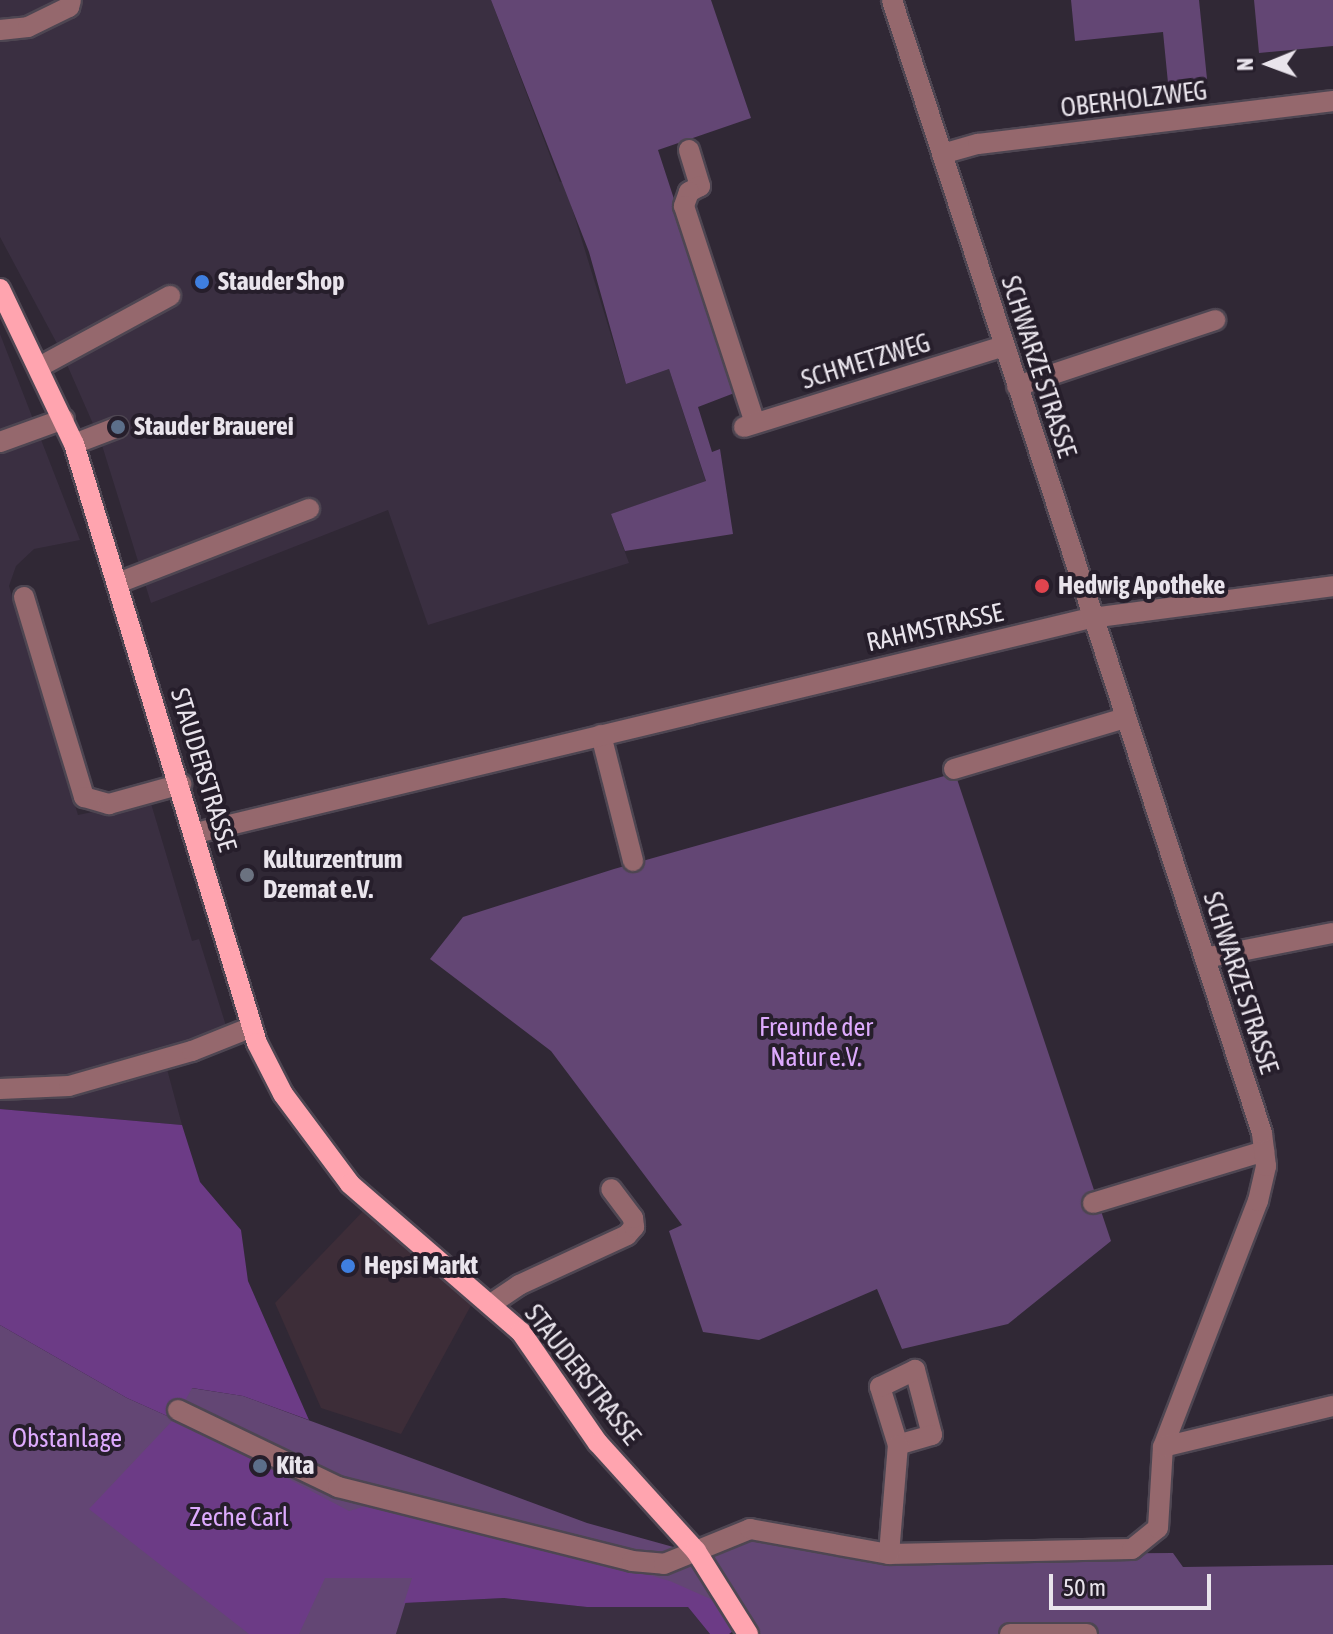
<!DOCTYPE html>
<style>
body{margin:0}
#map{position:relative;width:1333px;height:1634px;overflow:hidden;background:#302835;font-family:"Asap Condensed",sans-serif}
div>[style]{position:absolute}
[style*='--x']{left:calc(var(--x)*1px);top:calc(var(--y)*1px);width:calc(var(--w)*1px);rotate:calc(var(--a)*1deg)}
.commercial>*{inset:0;background:#3d2d38}
.built>*{inset:0;background:#3a2f41}
.green>*{inset:0;background:#634674}
.forest>*{inset:0;background:#6c3b86}
.roads{filter:drop-shadow(2px 0 #4e4652) drop-shadow(-2px 0 #4e4652) drop-shadow(0 2px #4e4652) drop-shadow(0 -2px #4e4652)}
.minor>*{height:20px;margin:-10px;padding:0 10px;transform-origin:10px;border-radius:10px;background:#95686d}
.major>*{height:20px;margin:-10px;padding:0 10px;transform-origin:10px;border-radius:10px;background:#ffa4af}
.dots>*{width:22px;height:22px;translate:-50% -50%;box-sizing:border-box;border:4px solid #261e2b;border-radius:50%}
span{translate:-50% -50%;white-space:nowrap;text-align:center;line-height:1.15;-webkit-text-stroke:8px #261e2b;paint-order:stroke}
.street-label{font-size:26px;color:#e9e4ec}
.poi-label{font-size:26px;color:#e9e4ec;font-weight:700}
.left{translate:0 -50%;text-align:left}
.park-label{font-size:26px;color:#ddaafd}
.north{position:absolute;left:1229px;top:24px;width:80px;height:80px;-webkit-text-stroke:6px #261e2b;paint-order:stroke;rotate:269deg;font-size:22px;font-weight:700;line-height:32px;text-align:center;color:#e9e4ec}
.north::after{content:'';display:block;margin:auto;width:28px;height:36px;background:#e9e4ec;clip-path:polygon(50% 0,100% 100%,50% 72%,0 100%)}
.scale{position:absolute;left:1049px;top:1574px;width:162px;height:36px;box-sizing:border-box;border:4px solid #e9e4ec;border-top:0;padding-left:10px;font-size:24px;line-height:28px;white-space:nowrap;color:#e9e4ec;-webkit-text-stroke:6px #261e2b;paint-order:stroke}
</style>
<div id="map">
<div class="commercial">
<div style="clip-path:polygon(368px 1206px,475px 1298px,401px 1434px,321px 1408px,275px 1303px)"></div>
</div>
<div class="built">
<div style="clip-path:polygon(0 0,491px 0,560px 182px,564px 182px,626px 384px,669px 369px,706px 482px,611px 514px,629px 563px,428px 625px,388px 510px,151px 603px,101px 442px,61px 351px,0 237px)"></div>
<div style="clip-path:polygon(0 334px,80px 540px,34px 549px,16px 566px,9px 586px,78px 815px,150px 800px,192px 941px,199px 939px,231px 1042px,167px 1069px,182px 1125px,0 1109px)"></div>
<div style="clip-path:polygon(504px 1598px,587px 1607px,688px 1607px,710px 1634px,396px 1634px,404px 1603px)"></div>
</div>
<div class="green">
<div style="clip-path:polygon(491px 0,711px 0,751px 118px,658px 150px,737px 392px,698px 407px,712px 452px,720px 449px,733px 534px,625px 551px,611px 514px,706px 481px,669px 369px,626px 384px,589px 252px)"></div>
<div style="clip-path:polygon(1071px 0,1199px 0,1207px 79px,1168px 83px,1163px 32px,1075px 41px)"></div>
<div style="clip-path:polygon(1254px 0,1333px 0,1333px 46px,1259px 53px)"></div>
<div style="clip-path:polygon(955px 773px,1111px 1241px,1008px 1324px,902px 1349px,877px 1289px,759px 1340px,703px 1332px,669px 1231px,682px 1225px,551px 1051px,430px 959px,463px 917px,614px 869px)"></div>
<div style="clip-path:polygon(0 1325px,127px 1398px,174px 1419px,191px 1388px,243px 1396px,587px 1523px,695px 1553px,733px 1609px,413px 1578px,396px 1634px,0 1634px)"></div>
<div style="clip-path:polygon(741px 1533px,863px 1555px,1173px 1553px,1183px 1567px,1333px 1565px,1333px 1634px,750px 1634px,699px 1553px)"></div>
</div>
<div class="forest">
<div style="clip-path:polygon(0 1109px,182px 1125px,200px 1182px,241px 1230px,248px 1281px,309px 1420px,243px 1396px,192px 1388px,175px 1419px,349px 1511px,383px 1501px,670px 1581px,733px 1609px,742px 1625px,729px 1634px,710px 1634px,688px 1607px,587px 1607px,504px 1598px,404px 1603px,412px 1578px,325px 1578px,299px 1634px,249px 1634px,89px 1509px,174px 1419px,127px 1398px,0 1325px)"></div>
</div>
<div class="roads">
<div class="minor">
<div style="--x:0;--y:30;--w:28;--a:-6"></div>
<div style="--x:28;--y:27;--w:46;--a:-26"></div>
<div style="--x:69;--y:7;--w:7;--a:-74"></div>
<div style="--x:689;--y:150;--w:38;--a:73"></div>
<div style="--x:700;--y:186;--w:13;--a:151"></div>
<div style="--x:689;--y:192;--w:15;--a:110"></div>
<div style="--x:684;--y:206;--w:228;--a:71.9"></div>
<div style="--x:942;--y:154;--w:37;--a:-16"></div>
<div style="--x:978;--y:144;--w:358;--a:-6.9"></div>
<div style="--x:41;--y:366;--w:147;--a:-28.5"></div>
<div style="--x:1017;--y:386;--w:209;--a:-18.4"></div>
<div style="--x:744;--y:427;--w:272;--a:-17.3"></div>
<div style="--x:0;--y:442;--w:68;--a:-19.8"></div>
<div style="--x:74;--y:444;--w:47;--a:-21.1"></div>
<div style="--x:118;--y:583;--w:205;--a:-21.2"></div>
<div style="--x:24;--y:597;--w:209;--a:73.3"></div>
<div style="--x:84;--y:797;--w:26;--a:16"></div>
<div style="--x:109;--y:804;--w:75;--a:-15.5"></div>
<div style="--x:601;--y:735;--w:130;--a:75.7"></div>
<div style="--x:954;--y:769;--w:178;--a:-16.6"></div>
<div style="--x:196;--y:833;--w:920;--a:-13.51"></div>
<div style="--x:1091;--y:618;--w:244;--a:-7.5"></div>
<div style="--x:1205;--y:958;--w:130;--a:-11.1"></div>
<div style="--x:0;--y:1089;--w:69;--a:-2.5"></div>
<div style="--x:69;--y:1086;--w:128;--a:-15.9"></div>
<div style="--x:192;--y:1051;--w:65;--a:-21.8"></div>
<div style="--x:1093;--y:1203;--w:179;--a:-16.9"></div>
<div style="--x:491;--y:1304;--w:34;--a:-34"></div>
<div style="--x:519;--y:1285;--w:119;--a:-24.8"></div>
<div style="--x:627;--y:1235;--w:11;--a:-49"></div>
<div style="--x:634;--y:1227;--w:9;--a:-96"></div>
<div style="--x:633;--y:1218;--w:36;--a:-127"></div>
<div style="--x:915;--y:1370;--w:67;--a:75.3"></div>
<div style="--x:932;--y:1435;--w:35;--a:164"></div>
<div style="--x:898;--y:1445;--w:61;--a:-107.2"></div>
<div style="--x:880;--y:1387;--w:39;--a:-26"></div>
<div style="--x:178;--y:1410;--w:178;--a:25.7"></div>
<div style="--x:338;--y:1487;--w:303;--a:14.1"></div>
<div style="--x:632;--y:1561;--w:32;--a:5"></div>
<div style="--x:664;--y:1564;--w:93;--a:-22.1"></div>
<div style="--x:750;--y:1529;--w:141;--a:10.2"></div>
<div style="--x:889;--y:1554;--w:243;--a:-1.2"></div>
<div style="--x:1132;--y:1549;--w:33;--a:-39"></div>
<div style="--x:1158;--y:1528;--w:81;--a:-86.5"></div>
<div style="--x:1163;--y:1447;--w:264;--a:-68.9"></div>
<div style="--x:1258;--y:1201;--w:36;--a:-77"></div>
<div style="--x:1266;--y:1166;--w:33;--a:-97"></div>
<div style="--x:1262;--y:1133;--w:1192;--a:-108.09"></div>
<div style="--x:1163;--y:1447;--w:175;--a:-13.6"></div>
<div style="--x:889;--y:1554;--w:109;--a:-85.3"></div>
<div style="--x:1010;--y:1634;--w:77;--a:0"></div>
</div>
<div class="major">
<div style="--x:0;--y:289;--w:172;--a:64.5"></div>
<div style="--x:74;--y:444;--w:626;--a:73.01"></div>
<div style="--x:257;--y:1043;--w:57;--a:63"></div>
<div style="--x:283;--y:1094;--w:112;--a:53.3"></div>
<div style="--x:350;--y:1184;--w:226;--a:40.9"></div>
<div style="--x:521;--y:1332;--w:135;--a:55.3"></div>
<div style="--x:598;--y:1443;--w:146;--a:47.8"></div>
<div style="--x:696;--y:1551;--w:98;--a:57.9"></div>
</div>
</div>
<div class="dots">
<div style="left:202px;top:282px;background:#3f7fe0"></div>
<div style="left:118px;top:427px;background:#5c6f8a"></div>
<div style="left:1042px;top:586px;background:#e0444e"></div>
<div style="left:247px;top:875px;background:#6b7280"></div>
<div style="left:348px;top:1266px;background:#3f7fe0"></div>
<div style="left:260px;top:1466px;background:#5c6f8a"></div>
</div>
<div class="street-label">
<span style="left:1134px;top:100px;rotate:-7deg">OBERHOLZWEG</span>
<span style="left:866px;top:362px;rotate:-17deg">SCHMETZWEG</span>
<span style="left:1038px;top:367px;rotate:72deg">SCHWARZE STRASSE</span>
<span style="left:935px;top:628px;rotate:-13deg">RAHMSTRASSE</span>
<span style="left:203px;top:770px;rotate:73deg">STAUDERSTRASSE</span>
<span style="left:1240px;top:983px;rotate:72deg">SCHWARZE STRASSE</span>
<span style="left:582px;top:1375px;rotate:52deg">STAUDERSTRASSE</span>
</div>
<div class="poi-label">
<span class="left" style="left:218px;top:282px">Stauder Shop</span>
<span class="left" style="left:134px;top:427px">Stauder Brauerei</span>
<span class="left" style="left:1058px;top:586px">Hedwig Apotheke</span>
<span class="left" style="left:263px;top:875px">Kulturzentrum<br>Dzemat e.V.</span>
<span class="left" style="left:364px;top:1266px">Hepsi Markt</span>
<span class="left" style="left:276px;top:1466px">Kita</span>
</div>
<div class="park-label">
<span style="left:816px;top:1043px">Freunde der<br>Natur e.V.</span>
<span style="left:67px;top:1439px">Obstanlage</span>
<span style="left:239px;top:1518px">Zeche Carl</span>
</div>
<div class="north">N</div>
<div class="scale">50 m</div>
</div>
